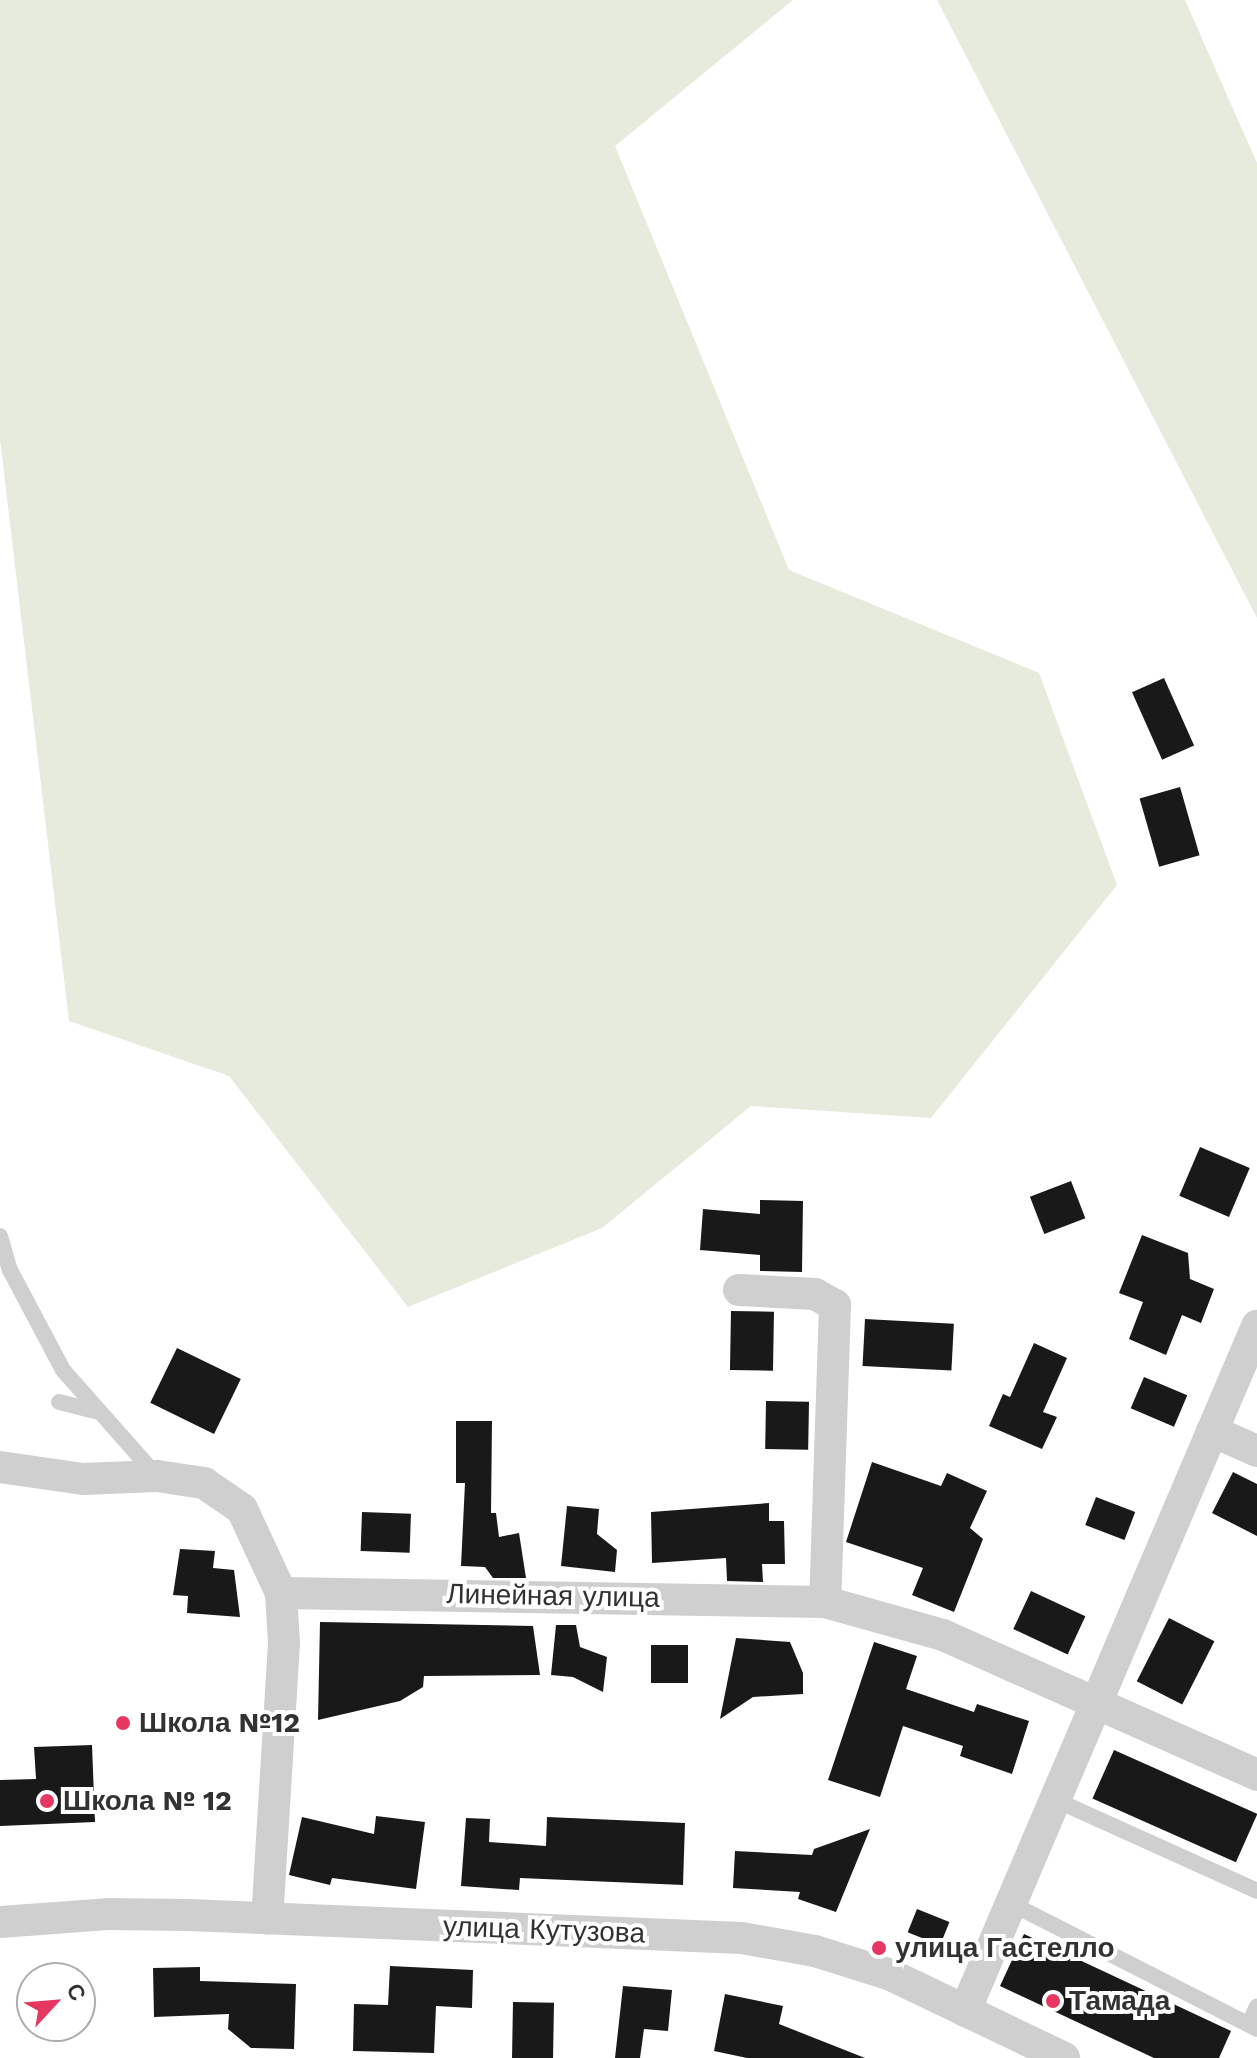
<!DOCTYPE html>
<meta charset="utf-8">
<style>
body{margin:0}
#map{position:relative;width:1257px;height:2058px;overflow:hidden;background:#fff;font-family:"Work Sans",sans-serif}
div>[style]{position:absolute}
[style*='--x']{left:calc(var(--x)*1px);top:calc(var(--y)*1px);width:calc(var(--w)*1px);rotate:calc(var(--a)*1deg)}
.green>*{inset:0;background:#e7ebde}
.building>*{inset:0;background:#191919;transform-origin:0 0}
.lane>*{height:16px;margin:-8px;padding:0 8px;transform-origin:8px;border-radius:8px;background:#cfcfcf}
.street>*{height:32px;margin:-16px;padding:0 16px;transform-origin:16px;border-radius:16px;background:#cfcfcf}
.dots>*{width:22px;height:22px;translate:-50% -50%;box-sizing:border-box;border:4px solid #fff;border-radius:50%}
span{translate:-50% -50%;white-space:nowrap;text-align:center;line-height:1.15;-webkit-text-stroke:8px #fff;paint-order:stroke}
.street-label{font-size:28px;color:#323232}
.poi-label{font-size:28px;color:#323232;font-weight:700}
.left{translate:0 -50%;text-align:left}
.north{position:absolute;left:16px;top:1962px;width:80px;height:80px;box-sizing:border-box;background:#fff;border:2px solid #adadad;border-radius:50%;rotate:64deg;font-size:22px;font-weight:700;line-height:32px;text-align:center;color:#323232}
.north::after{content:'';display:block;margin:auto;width:28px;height:36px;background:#e63762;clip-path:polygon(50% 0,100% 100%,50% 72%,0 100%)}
</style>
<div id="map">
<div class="green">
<div style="clip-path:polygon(0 0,793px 0,615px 146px,789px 570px,1039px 673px,1117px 885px,931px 1118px,751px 1106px,602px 1228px,408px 1307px,229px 1076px,69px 1021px,0 439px)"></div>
<div style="clip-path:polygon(937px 0,1185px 0,1257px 163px,1257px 618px)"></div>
</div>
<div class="building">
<div style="left:1164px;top:678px;width:74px;height:35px;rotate:66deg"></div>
<div style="left:1180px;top:787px;width:71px;height:42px;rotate:74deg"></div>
<div style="left:1200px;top:1147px;width:54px;height:53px;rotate:23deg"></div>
<div style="left:1071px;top:1181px;width:40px;height:44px;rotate:69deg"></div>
<div style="clip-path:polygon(760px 1200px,803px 1201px,802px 1272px,760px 1271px,760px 1255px,700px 1250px,703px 1209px,760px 1214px)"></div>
<div style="clip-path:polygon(1142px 1235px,1188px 1253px,1190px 1279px,1214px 1289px,1201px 1323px,1182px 1315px,1166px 1355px,1129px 1339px,1143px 1302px,1119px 1293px)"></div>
<div style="left:731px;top:1311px;width:43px;height:59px;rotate:1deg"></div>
<div style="left:865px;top:1319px;width:89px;height:47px;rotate:3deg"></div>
<div style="clip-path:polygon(1034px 1343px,1067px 1358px,1043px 1412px,1057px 1417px,1042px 1449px,989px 1426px,1003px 1394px,1010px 1397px)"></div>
<div style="left:177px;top:1348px;width:71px;height:61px;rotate:26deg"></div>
<div style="left:1144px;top:1377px;width:47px;height:34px;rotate:23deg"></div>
<div style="left:766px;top:1401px;width:43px;height:48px;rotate:1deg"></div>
<div style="clip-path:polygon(456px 1421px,492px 1421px,491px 1513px,496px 1513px,499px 1537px,519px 1533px,526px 1578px,493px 1578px,485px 1567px,461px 1566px,465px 1483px,456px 1483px)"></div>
<div style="clip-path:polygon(872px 1462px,941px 1486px,947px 1473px,987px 1491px,970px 1528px,983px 1539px,954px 1612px,912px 1595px,923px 1568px,846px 1542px)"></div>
<div style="clip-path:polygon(1233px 1472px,1257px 1484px,1257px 1536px,1212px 1513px)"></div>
<div style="left:1096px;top:1497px;width:42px;height:30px;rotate:21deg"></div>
<div style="clip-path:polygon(769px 1503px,769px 1521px,784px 1521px,785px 1564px,762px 1564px,763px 1582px,727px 1581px,726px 1558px,652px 1563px,651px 1512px)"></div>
<div style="clip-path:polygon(567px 1506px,599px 1509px,597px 1534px,617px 1550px,615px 1572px,561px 1566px)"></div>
<div style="left:362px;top:1512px;width:49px;height:39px;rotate:2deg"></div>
<div style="clip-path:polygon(180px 1549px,215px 1551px,213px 1568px,234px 1570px,240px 1617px,187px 1613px,188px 1596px,173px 1595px)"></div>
<div style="left:1031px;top:1591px;width:60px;height:42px;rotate:25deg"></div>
<div style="left:1169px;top:1618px;width:51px;height:71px;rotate:27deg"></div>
<div style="clip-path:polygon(320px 1622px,533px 1626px,540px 1675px,424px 1676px,423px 1687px,400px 1701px,318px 1720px)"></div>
<div style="clip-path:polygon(556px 1625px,576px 1625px,580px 1647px,607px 1657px,603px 1692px,573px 1677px,551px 1675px)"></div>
<div style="clip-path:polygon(736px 1638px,790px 1642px,803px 1673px,803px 1694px,753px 1697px,720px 1719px)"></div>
<div style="clip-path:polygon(874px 1642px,917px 1656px,906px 1689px,974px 1712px,977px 1704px,1029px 1721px,1012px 1774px,960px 1756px,963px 1746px,903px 1726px,880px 1797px,828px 1780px)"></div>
<div style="left:651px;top:1645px;width:37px;height:38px"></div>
<div style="clip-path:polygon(92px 1745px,95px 1822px,0 1826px,0 1780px,36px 1779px,34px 1747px)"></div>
<div style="left:1114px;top:1750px;width:157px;height:53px;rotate:24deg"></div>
<div style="clip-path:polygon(376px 1816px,425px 1822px,416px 1889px,332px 1878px,330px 1885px,289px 1875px,302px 1817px,374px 1834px)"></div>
<div style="clip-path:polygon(547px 1817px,685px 1823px,683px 1885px,520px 1878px,519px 1890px,461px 1886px,466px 1818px,490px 1819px,489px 1842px,546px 1846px)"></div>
<div style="clip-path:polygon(870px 1829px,836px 1912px,798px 1899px,800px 1892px,733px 1888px,735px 1851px,812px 1855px,814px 1849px)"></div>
<div style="left:917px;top:1909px;width:35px;height:25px;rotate:22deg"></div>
<div style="clip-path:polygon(1024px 1934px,1231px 2031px,1219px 2058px,1154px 2058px,1000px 1986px)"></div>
<div style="clip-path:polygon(390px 1966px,473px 1970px,472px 2008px,436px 2006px,434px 2053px,353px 2051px,354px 2004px,388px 2005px)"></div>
<div style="clip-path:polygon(200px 1967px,200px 1981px,296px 1984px,294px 2049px,251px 2048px,228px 2029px,229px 2014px,154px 2017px,153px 1968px)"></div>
<div style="clip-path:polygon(623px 1986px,672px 1990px,668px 2031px,644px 2029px,640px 2058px,615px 2058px)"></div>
<div style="clip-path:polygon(725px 1994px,783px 2006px,779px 2024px,865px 2058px,747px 2058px,714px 2051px)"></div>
<div style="left:513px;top:2002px;width:41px;height:56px;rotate:1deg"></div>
</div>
<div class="lane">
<div style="--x:0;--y:1236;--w:35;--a:74"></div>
<div style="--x:10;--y:1270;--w:113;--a:62.1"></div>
<div style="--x:63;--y:1370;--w:140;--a:48.5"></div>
<div style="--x:59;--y:1402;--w:38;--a:14"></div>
<div style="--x:1058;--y:1801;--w:218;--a:24.3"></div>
<div style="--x:1012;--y:1904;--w:275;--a:27"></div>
<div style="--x:1250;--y:2022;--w:17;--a:-66"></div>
</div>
<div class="street">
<div style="--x:739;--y:1290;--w:76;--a:3"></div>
<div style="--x:815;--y:1294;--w:23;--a:29"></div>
<div style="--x:835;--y:1305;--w:297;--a:91.9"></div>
<div style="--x:1212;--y:1431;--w:49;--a:24"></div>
<div style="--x:0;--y:1467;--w:84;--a:8.2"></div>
<div style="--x:83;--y:1479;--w:74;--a:-2.3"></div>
<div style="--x:157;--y:1476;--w:48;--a:8.5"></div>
<div style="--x:204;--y:1483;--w:46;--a:34.4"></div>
<div style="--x:242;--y:1509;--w:93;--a:65.1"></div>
<div style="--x:281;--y:1593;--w:50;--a:86.6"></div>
<div style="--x:284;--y:1643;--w:276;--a:93.5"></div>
<div style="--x:281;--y:1593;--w:544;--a:0.95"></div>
<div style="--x:825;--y:1602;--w:123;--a:15.6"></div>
<div style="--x:943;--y:1635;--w:344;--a:24"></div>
<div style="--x:0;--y:1922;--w:108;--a:-4.2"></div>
<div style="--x:108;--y:1914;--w:81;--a:0.7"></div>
<div style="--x:189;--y:1915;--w:553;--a:2.38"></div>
<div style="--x:742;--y:1938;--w:74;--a:10.1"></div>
<div style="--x:815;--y:1951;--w:80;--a:17.5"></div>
<div style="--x:891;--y:1975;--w:192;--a:25.6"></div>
<div style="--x:965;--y:2011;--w:745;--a:-66.91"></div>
</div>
<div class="dots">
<div style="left:123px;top:1723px;background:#e63762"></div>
<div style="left:47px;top:1801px;background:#e63762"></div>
<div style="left:879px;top:1948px;background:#e63762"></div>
<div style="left:1053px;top:2001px;background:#e63762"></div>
</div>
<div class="street-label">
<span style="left:553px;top:1596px;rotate:1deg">Линейная улица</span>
<span style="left:544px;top:1930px;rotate:2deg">улица Кутузова</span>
</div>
<div class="poi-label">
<span class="left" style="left:139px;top:1723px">Школа №12</span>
<span class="left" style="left:63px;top:1801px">Школа № 12</span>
<span class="left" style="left:895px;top:1948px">улица Гастелло</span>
<span class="left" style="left:1069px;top:2001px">Тамада</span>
</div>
<div class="north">С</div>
</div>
